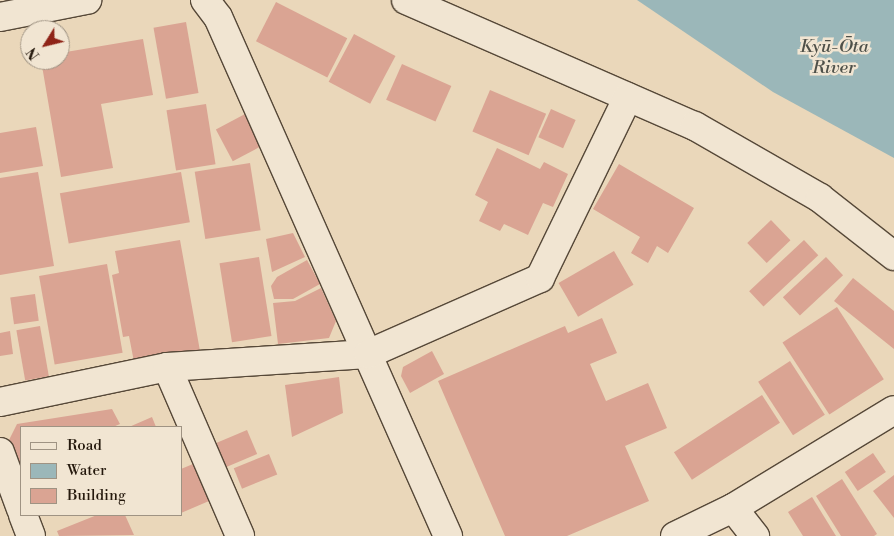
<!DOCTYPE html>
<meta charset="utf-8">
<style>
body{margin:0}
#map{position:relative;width:894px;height:536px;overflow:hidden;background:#ead7ba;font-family:"Libre Bodoni",serif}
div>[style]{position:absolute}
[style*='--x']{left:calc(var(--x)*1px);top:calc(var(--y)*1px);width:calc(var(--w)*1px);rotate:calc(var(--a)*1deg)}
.water>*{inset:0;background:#9bb7b9}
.building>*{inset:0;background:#daa493;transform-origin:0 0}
.roads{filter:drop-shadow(1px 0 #564838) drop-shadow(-1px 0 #564838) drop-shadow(0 1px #564838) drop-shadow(0 -1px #564838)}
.minor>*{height:28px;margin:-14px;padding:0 14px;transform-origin:14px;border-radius:14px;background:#f1e5d2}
span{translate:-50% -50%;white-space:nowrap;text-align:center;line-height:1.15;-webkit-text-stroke:5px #f1e5d2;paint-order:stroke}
.water-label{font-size:18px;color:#4e5049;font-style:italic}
.legend{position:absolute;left:20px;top:426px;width:162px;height:90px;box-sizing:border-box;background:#f1e5d2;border:1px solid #9f9383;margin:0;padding:6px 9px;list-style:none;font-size:15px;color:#25190d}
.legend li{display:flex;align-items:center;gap:10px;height:25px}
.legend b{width:25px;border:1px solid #9f9383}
.north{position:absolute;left:20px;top:20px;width:50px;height:50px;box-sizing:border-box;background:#f1e5d2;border:1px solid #9f9383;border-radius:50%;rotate:234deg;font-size:14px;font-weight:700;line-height:20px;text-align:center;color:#25190d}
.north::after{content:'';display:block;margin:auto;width:18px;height:22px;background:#8f2418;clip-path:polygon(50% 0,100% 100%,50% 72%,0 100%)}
</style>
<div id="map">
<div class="water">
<div style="clip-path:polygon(637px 0,894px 0,894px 158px,773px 92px)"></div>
</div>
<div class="building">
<div style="left:276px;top:2px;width:80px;height:44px;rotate:27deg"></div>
<div style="left:186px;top:22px;width:72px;height:33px;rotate:80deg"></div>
<div style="left:354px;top:34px;width:47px;height:54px;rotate:28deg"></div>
<div style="clip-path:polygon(143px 39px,153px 95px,101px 104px,113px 168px,61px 177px,41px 60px,60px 60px,60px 53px)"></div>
<div style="left:402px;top:64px;width:54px;height:39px;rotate:24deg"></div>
<div style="left:490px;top:90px;width:61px;height:45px;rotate:23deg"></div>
<div style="left:206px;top:104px;width:61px;height:40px;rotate:81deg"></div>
<div style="left:551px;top:109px;width:27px;height:31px;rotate:24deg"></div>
<div style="left:245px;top:114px;width:36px;height:33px;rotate:62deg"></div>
<div style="clip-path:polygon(36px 127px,43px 166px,0 173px,0 133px)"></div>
<div style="clip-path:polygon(497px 148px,540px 169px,544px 162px,568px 174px,553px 207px,543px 203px,528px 235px,504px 224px,500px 231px,479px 221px,488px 202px,475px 195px)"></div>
<div style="left:250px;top:163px;width:68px;height:56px;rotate:81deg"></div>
<div style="clip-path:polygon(619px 164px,694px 208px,668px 253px,657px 246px,648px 263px,631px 253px,640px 237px,593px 209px)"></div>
<div style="clip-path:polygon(38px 172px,54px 266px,0 275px,0 178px)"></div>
<div style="left:181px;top:172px;width:51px;height:123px;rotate:80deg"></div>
<div style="left:771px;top:220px;width:28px;height:33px;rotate:46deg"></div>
<div style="clip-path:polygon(293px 233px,305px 257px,272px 272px,266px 239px)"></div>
<div style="clip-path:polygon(180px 240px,200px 351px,134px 362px,129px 336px,123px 337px,112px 275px,119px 273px,115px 251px)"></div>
<div style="left:804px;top:240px;width:21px;height:75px;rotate:47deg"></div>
<div style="left:614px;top:251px;width:39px;height:64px;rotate:60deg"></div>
<div style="left:259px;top:257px;width:80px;height:40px;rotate:81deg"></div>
<div style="left:826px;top:257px;width:25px;height:59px;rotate:47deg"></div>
<div style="clip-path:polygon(307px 260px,320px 284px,293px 299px,274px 299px,271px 286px,277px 277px)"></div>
<div style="left:107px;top:264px;width:90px;height:69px;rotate:80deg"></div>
<div style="clip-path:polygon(853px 278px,894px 311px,894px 349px,834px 301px)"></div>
<div style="clip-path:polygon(321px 288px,336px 321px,329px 338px,278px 344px,273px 303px,295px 301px)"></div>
<div style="left:35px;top:294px;width:27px;height:25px;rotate:82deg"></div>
<div style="left:837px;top:307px;width:86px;height:65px;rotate:57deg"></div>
<div style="clip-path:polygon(602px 318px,617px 353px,590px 364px,606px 401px,648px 383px,667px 428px,625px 446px,649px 501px,567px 536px,505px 536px,438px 381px,565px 326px,568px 333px)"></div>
<div style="left:40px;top:326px;width:51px;height:24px;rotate:80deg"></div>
<div style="clip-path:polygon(10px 331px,13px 354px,0 356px,0 333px)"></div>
<div style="clip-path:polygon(432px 351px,444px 374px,410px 393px,401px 376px,403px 367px)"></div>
<div style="left:790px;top:361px;width:64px;height:38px;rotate:57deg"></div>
<div style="clip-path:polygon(339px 377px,343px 413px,292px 437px,285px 385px)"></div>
<div style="left:762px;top:395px;width:33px;height:105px;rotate:57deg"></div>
<div style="clip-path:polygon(112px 409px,120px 424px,113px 427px,21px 427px,21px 465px,18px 466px,8px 442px,17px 424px)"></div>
<div style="clip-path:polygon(152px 417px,156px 427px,129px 427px)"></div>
<div style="left:247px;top:430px;width:26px;height:36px;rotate:67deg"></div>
<div style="left:873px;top:453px;width:23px;height:34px;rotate:56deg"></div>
<div style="left:269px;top:454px;width:22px;height:38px;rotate:68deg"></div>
<div style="clip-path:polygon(193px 464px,209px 501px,181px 513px,181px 469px)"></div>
<div style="clip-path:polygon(894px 475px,894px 518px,873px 491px)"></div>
<div style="clip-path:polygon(842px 479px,877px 534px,874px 536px,841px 536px,816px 496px)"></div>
<div style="clip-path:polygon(812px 497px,836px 536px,803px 536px,788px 512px)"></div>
<div style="clip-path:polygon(97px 515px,125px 515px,134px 535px,59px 536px,57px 531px)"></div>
</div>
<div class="roads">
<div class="minor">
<div style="--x:205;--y:0;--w:21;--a:53"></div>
<div style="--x:218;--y:17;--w:568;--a:66.1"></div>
<div style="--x:406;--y:0;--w:315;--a:23.6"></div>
<div style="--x:695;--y:126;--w:144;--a:29.9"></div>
<div style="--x:820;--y:198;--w:94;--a:38.1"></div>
<div style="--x:0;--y:17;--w:89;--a:-11.1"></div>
<div style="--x:167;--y:367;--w:184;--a:66.6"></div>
<div style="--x:0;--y:402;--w:171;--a:-11.8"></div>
<div style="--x:167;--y:367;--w:201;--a:-3.7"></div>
<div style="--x:368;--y:354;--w:188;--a:-23.8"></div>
<div style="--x:540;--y:278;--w:201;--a:-64.1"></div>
<div style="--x:0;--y:452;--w:61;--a:69.8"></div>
<div style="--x:733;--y:508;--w:36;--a:52"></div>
<div style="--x:23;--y:515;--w:22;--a:69"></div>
<div style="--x:675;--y:536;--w:64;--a:-25.8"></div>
<div style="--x:733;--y:508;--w:188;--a:-31.3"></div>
</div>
</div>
<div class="water-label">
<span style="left:834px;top:58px">Kyū-Ōta<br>River</span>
</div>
<ul class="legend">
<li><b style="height:6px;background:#f1e5d2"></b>Road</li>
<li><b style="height:14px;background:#9bb7b9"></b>Water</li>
<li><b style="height:14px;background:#daa493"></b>Building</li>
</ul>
<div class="north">N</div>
</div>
